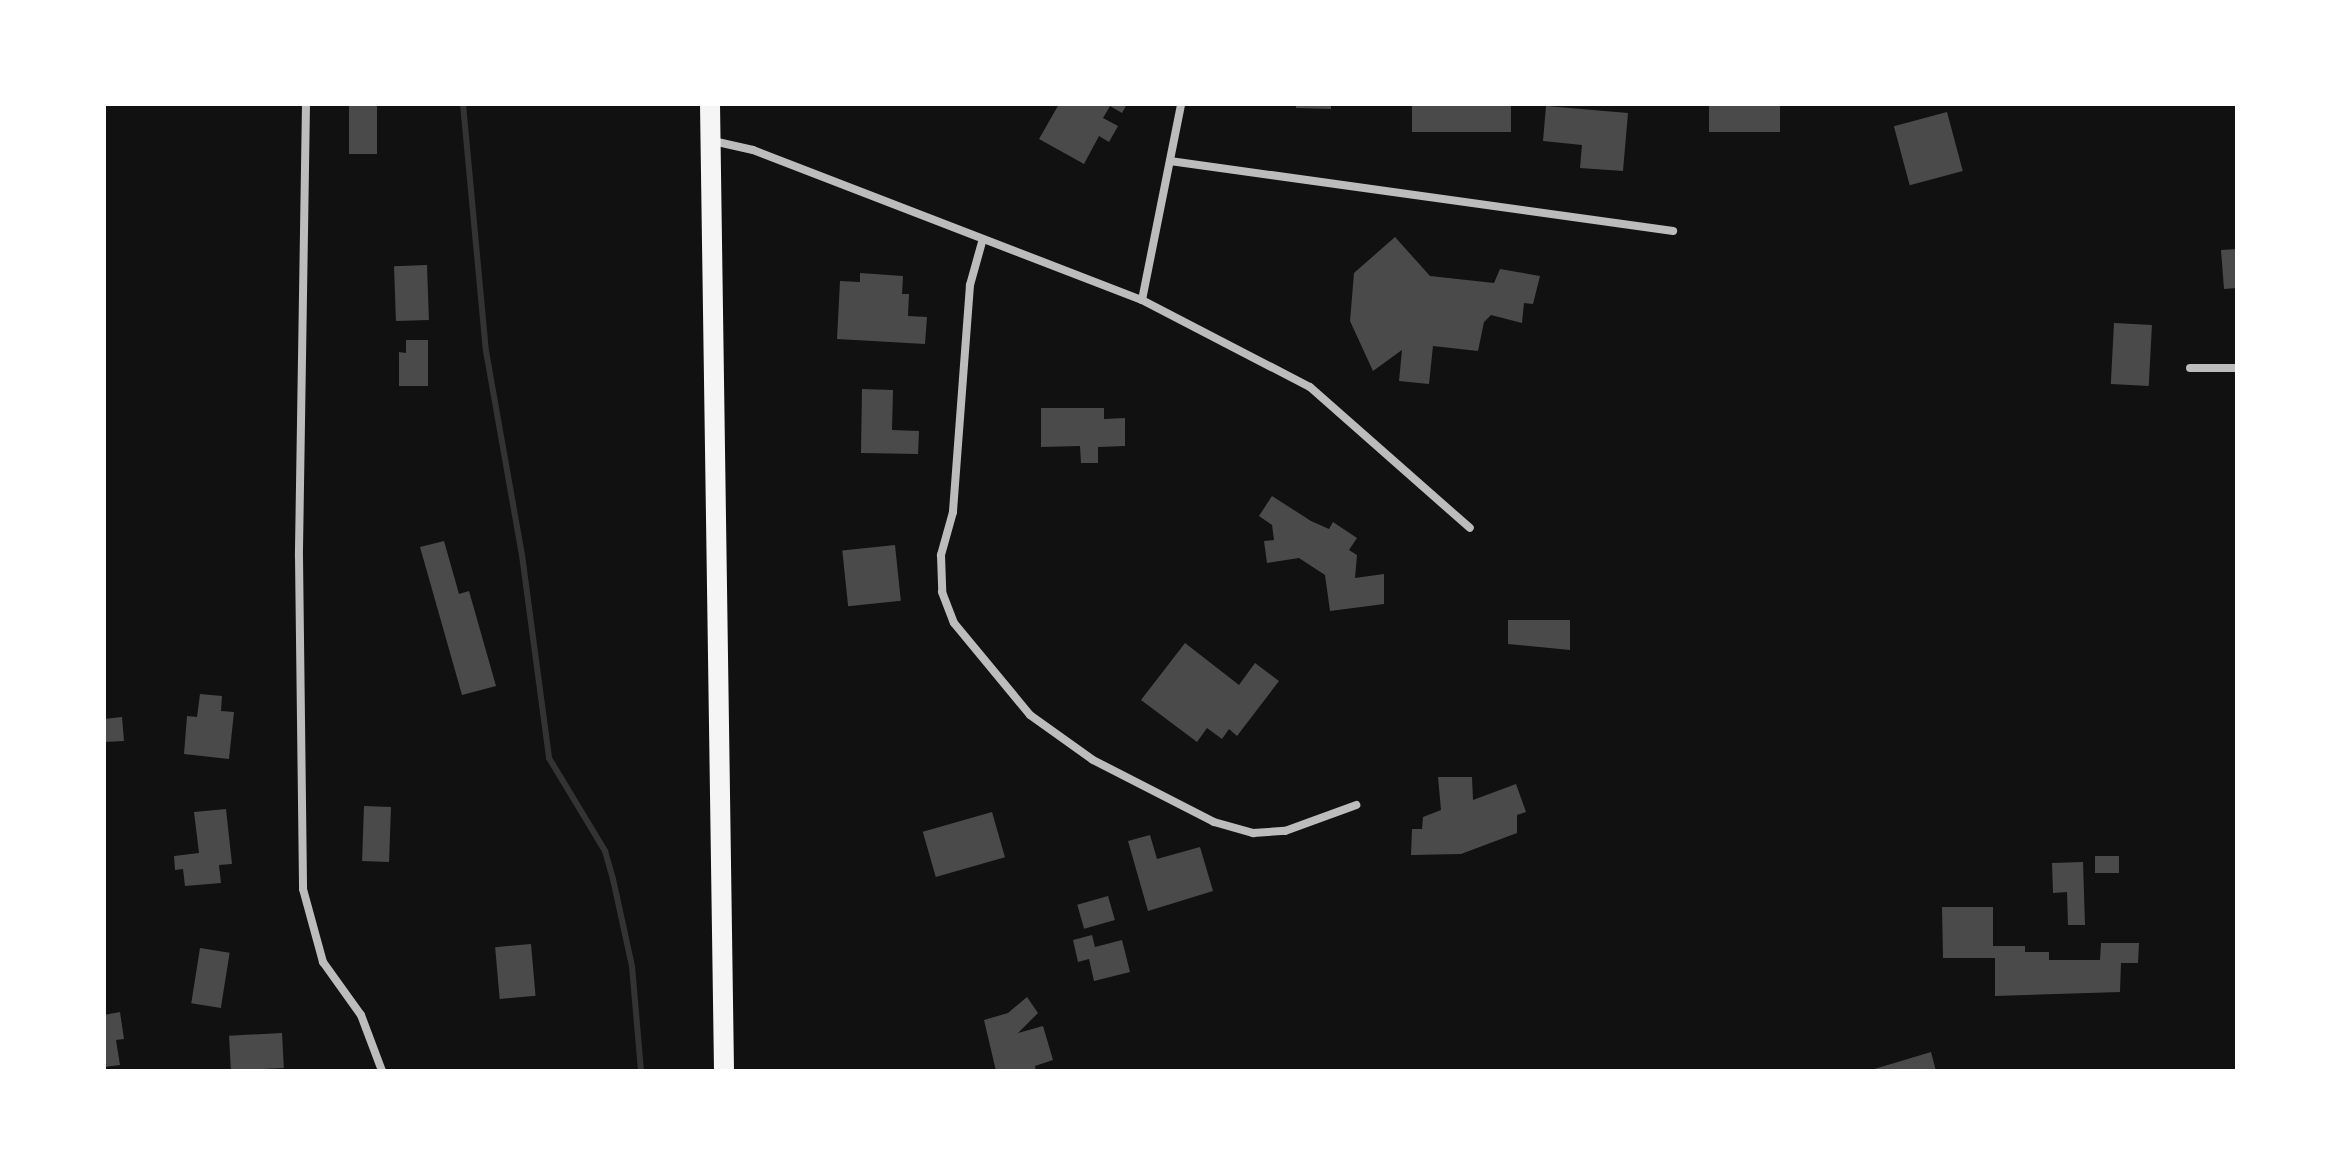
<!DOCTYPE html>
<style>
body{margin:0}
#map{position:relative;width:2341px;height:1175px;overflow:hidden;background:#111;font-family:"DejaVu Sans",sans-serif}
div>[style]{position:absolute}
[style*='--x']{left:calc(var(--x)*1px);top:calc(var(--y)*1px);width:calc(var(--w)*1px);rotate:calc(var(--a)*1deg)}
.stream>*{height:6px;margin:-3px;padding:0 3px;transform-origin:3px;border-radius:3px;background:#333}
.building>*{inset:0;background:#4a4a4a;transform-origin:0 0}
.minor>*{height:8px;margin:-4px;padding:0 4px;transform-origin:4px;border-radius:4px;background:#bcbcbc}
.primary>*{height:20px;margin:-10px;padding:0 10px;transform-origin:10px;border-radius:10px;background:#f5f5f5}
span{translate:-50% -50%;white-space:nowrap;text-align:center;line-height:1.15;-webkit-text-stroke:7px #fff;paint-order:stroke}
.frame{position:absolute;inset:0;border:106px solid #fff;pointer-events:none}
</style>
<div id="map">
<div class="stream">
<div style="--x:463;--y:104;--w:248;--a:84.7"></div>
<div style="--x:486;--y:351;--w:207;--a:80"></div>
<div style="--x:522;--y:555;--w:205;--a:82.4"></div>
<div style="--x:549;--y:758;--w:109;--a:58.9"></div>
<div style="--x:605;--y:851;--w:29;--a:74"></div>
<div style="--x:613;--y:879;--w:89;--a:77.7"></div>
<div style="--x:632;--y:966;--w:105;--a:85.1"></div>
</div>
<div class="building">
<div style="left:349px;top:104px;width:28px;height:50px"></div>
<div style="clip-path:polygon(1059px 104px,1127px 104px,1122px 113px,1110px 106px,1103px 118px,1118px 126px,1109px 142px,1099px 136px,1084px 164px,1039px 139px)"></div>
<div style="clip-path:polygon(1296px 104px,1331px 104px,1331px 109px,1296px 108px)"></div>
<div style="left:1412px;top:104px;width:99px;height:28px"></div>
<div style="clip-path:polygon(1736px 104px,1780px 104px,1780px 132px,1709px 132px,1709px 106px)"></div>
<div style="clip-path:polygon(1546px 106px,1628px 113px,1623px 171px,1580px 168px,1582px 145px,1543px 141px)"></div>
<div style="left:1947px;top:112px;width:61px;height:55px;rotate:75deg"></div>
<div style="clip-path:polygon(1395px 237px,1430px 276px,1494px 283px,1500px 269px,1540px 276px,1533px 304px,1524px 303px,1522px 323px,1491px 315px,1484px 322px,1478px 351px,1433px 346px,1429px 384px,1399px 381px,1402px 350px,1373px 371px,1350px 321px,1354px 273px)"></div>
<div style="clip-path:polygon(2237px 249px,2237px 288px,2224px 289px,2221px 250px)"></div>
<div style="left:427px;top:265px;width:55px;height:33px;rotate:88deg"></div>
<div style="clip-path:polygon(860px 273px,903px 276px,902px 294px,909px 294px,908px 316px,927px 317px,925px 344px,837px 339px,840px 281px,860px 282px)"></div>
<div style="left:2114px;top:323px;width:38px;height:61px;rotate:3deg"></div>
<div style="clip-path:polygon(406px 340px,428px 340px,428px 386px,399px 386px,399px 352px,406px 353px)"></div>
<div style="clip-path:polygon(862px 389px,893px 390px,892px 430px,919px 431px,918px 454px,861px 453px)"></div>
<div style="clip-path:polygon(1041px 408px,1104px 408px,1104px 419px,1125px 418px,1125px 446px,1098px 447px,1098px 463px,1081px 463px,1080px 446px,1041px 447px)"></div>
<div style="clip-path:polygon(1272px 496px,1311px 521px,1329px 529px,1333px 522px,1357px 538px,1349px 550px,1357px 555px,1355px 578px,1384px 574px,1384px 604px,1330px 611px,1325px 575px,1299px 558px,1267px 563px,1264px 541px,1274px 540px,1272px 525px,1259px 516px)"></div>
<div style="clip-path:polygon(444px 541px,459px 594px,469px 591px,496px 686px,462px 695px,420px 547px)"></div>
<div style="left:895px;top:545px;width:56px;height:53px;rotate:84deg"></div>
<div style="clip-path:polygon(1508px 620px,1570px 620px,1570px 650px,1508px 644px)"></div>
<div style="clip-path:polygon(1185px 643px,1239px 685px,1255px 663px,1279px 681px,1237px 736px,1229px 729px,1222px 739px,1207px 728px,1197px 742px,1141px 700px)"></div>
<div style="clip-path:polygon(200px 694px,222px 696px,221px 711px,234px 712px,229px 759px,184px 754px,187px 716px,197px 717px)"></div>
<div style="clip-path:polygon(122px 717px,124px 741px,104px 742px,104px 719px)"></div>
<div style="clip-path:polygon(1438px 777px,1472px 777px,1473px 800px,1516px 784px,1526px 812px,1517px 815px,1517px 833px,1461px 854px,1411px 855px,1412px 829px,1422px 829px,1423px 817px,1441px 810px)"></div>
<div style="left:364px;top:806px;width:27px;height:55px;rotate:2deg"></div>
<div style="clip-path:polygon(226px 809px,232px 864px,219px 865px,221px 883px,185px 886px,183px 869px,175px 870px,174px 856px,199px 853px,194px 812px)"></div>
<div style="left:992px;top:812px;width:47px;height:72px;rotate:74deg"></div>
<div style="clip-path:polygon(1150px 835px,1157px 859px,1200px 847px,1213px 891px,1148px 911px,1128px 841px)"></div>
<div style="left:2095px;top:856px;width:24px;height:17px"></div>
<div style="clip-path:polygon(2083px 862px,2085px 925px,2068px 925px,2067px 892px,2053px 893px,2052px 863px)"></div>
<div style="left:1108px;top:896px;width:25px;height:32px;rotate:74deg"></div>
<div style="clip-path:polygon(1942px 907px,1993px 907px,1993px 946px,2025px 946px,2025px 952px,2049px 952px,2049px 960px,2100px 960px,2101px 943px,2139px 943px,2138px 963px,2121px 963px,2120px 992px,1995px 996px,1995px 958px,1943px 958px)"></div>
<div style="clip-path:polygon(1092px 935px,1095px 947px,1122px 940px,1130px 972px,1094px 981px,1089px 959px,1078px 962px,1073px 940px)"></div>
<div style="left:531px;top:944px;width:52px;height:36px;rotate:85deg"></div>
<div style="left:200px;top:948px;width:30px;height:56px;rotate:9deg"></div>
<div style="clip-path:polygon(1027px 997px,1038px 1013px,1018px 1033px,1043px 1026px,1053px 1060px,1035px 1066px,1036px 1071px,996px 1071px,984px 1020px,1008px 1013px)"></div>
<div style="clip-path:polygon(120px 1012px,124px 1039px,116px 1040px,120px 1065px,104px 1067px,104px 1015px)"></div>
<div style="left:282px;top:1033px;width:35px;height:53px;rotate:87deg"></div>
<div style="clip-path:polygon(1931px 1052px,1936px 1071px,1871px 1071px,1871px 1070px)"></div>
</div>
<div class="minor">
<div style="--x:306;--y:104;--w:453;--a:90.9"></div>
<div style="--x:299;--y:557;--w:332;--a:89.3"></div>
<div style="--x:303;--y:889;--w:76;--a:74.7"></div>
<div style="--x:323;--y:962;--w:65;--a:54.4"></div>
<div style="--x:361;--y:1015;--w:60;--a:69.4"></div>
<div style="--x:713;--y:141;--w:41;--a:12.7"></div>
<div style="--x:753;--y:150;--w:417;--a:21.1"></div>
<div style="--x:1142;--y:300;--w:189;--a:27.4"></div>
<div style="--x:1310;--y:387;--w:213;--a:41.4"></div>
<div style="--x:1170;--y:161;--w:508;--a:7.92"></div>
<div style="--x:982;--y:242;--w:45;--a:105.6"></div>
<div style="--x:970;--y:285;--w:228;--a:94.3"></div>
<div style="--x:953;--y:512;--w:45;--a:105.6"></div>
<div style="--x:941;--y:555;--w:37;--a:88"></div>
<div style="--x:942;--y:592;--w:33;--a:69"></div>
<div style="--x:954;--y:623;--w:119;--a:50.4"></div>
<div style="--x:1030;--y:715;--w:77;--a:35.5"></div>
<div style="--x:1093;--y:760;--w:136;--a:27.1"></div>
<div style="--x:1214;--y:822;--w:41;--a:15.8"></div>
<div style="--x:1253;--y:833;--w:32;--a:-4"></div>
<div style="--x:1285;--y:831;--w:76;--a:-20.1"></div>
<div style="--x:1142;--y:300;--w:200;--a:-78.7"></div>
<div style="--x:2190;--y:368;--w:47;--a:0"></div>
</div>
<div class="primary">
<div style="--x:710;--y:104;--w:967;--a:89.17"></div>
</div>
<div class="frame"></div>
</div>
